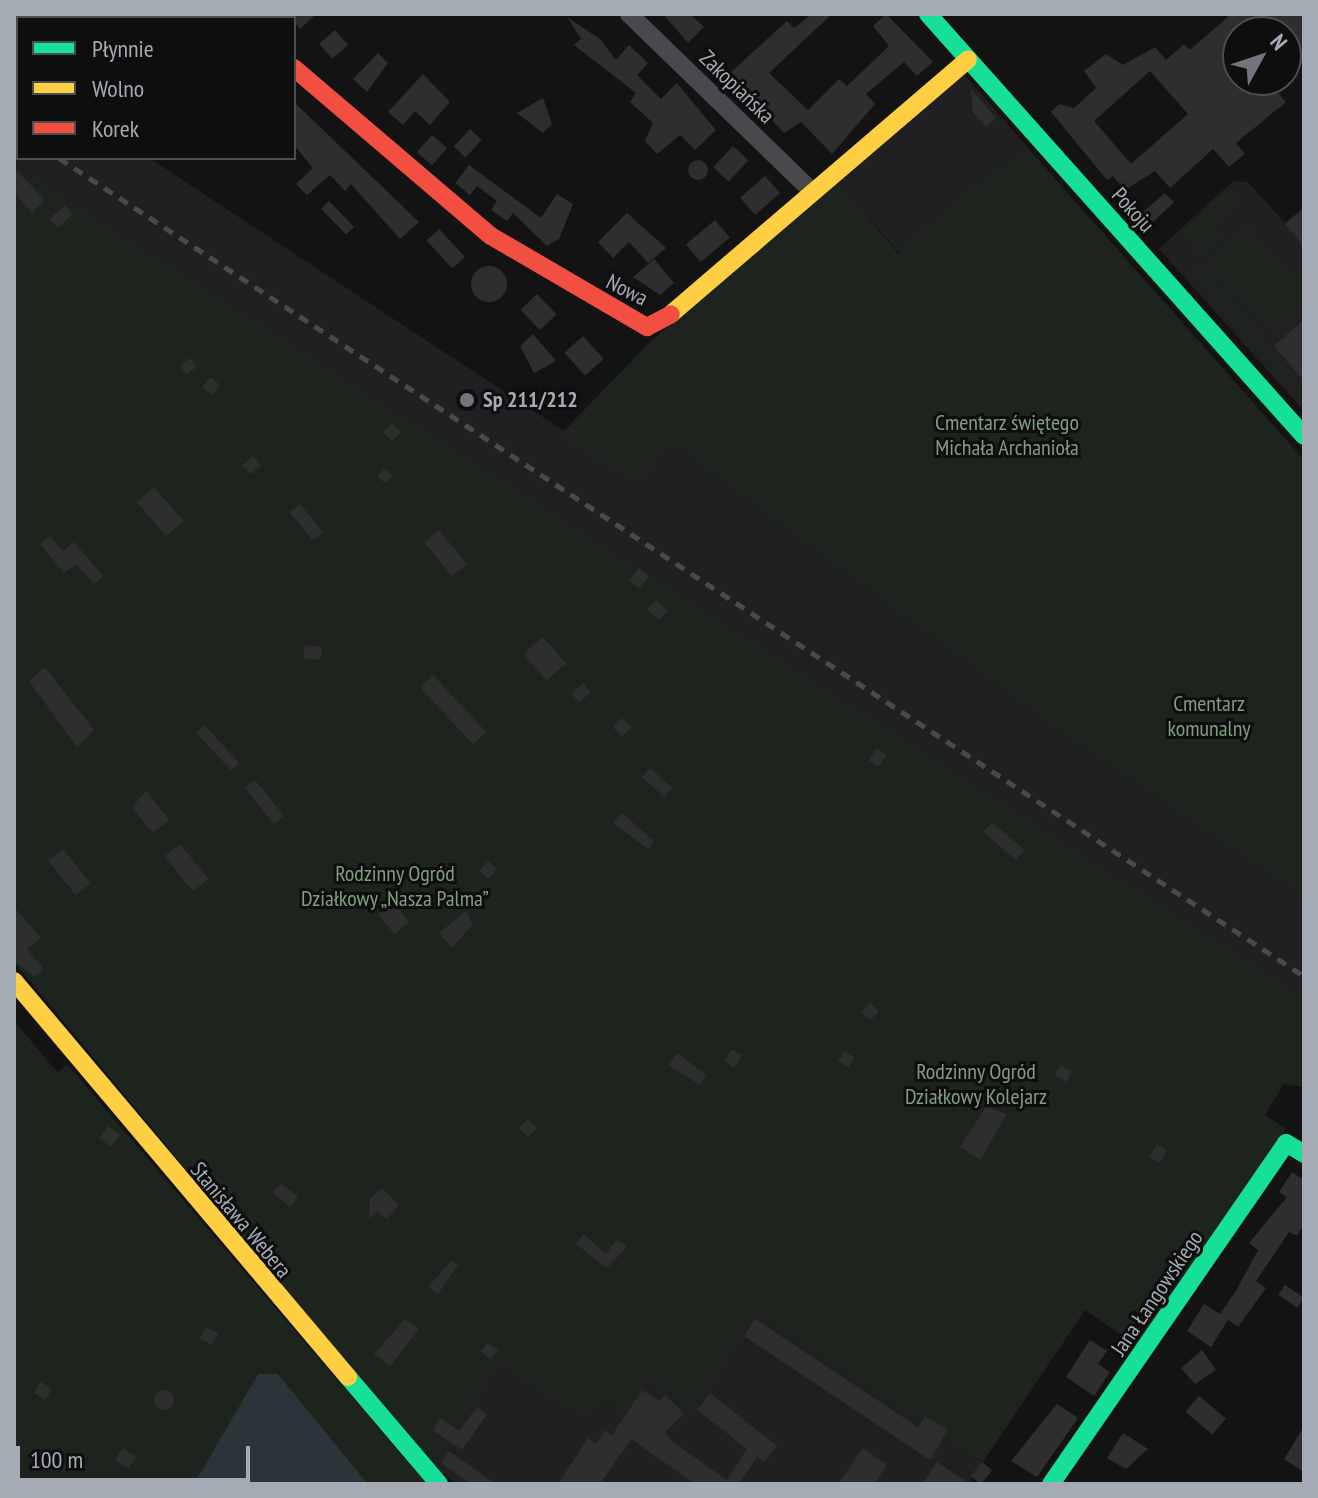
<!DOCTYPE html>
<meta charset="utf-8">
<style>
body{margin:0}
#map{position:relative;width:1318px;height:1498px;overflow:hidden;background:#131314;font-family:"PT Sans Narrow",sans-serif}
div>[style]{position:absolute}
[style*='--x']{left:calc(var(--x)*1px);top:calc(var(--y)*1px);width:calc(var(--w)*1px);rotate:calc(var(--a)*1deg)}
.built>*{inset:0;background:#202022;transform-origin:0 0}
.green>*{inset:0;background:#1d241e;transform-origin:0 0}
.water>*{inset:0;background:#2b3438}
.building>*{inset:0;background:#2e2e2f;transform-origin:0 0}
.round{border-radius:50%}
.street>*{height:18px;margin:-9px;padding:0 9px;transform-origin:9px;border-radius:9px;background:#48494c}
.fast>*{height:18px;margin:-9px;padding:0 9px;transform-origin:9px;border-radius:9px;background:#16e098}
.slow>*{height:18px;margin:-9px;padding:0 9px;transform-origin:9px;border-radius:9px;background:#ffcf43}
.jam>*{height:18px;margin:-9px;padding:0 9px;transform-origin:9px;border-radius:9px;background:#f24e42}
.rail>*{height:5px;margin-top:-2.5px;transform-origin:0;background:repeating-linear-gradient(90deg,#484a4c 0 10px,transparent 0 18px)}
.dots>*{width:22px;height:22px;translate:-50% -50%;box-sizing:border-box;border:4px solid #0e0e0f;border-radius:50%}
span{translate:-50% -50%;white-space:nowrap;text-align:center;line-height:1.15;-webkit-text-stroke:6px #0e0e0f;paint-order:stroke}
.street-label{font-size:22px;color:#a5abb4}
.poi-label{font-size:22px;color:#a5abb4;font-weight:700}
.left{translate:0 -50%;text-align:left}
.park-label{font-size:22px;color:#7f9e7d}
.frame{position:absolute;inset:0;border:16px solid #a5abb4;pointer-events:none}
.legend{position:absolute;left:16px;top:16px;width:280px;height:144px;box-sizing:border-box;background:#0e0e0f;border:2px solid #4a4d51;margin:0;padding:10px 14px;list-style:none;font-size:24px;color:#a5abb4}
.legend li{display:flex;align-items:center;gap:16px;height:40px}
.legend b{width:40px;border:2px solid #4a4d51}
.north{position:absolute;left:1222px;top:16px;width:80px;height:80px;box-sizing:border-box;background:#0e0e0f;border:2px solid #4a4d51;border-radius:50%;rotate:50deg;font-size:22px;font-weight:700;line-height:32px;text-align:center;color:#a5abb4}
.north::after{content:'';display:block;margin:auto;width:28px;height:36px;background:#72767c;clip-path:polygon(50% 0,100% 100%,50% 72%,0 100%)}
.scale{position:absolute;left:16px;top:1446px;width:234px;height:36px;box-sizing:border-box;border:4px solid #a5abb4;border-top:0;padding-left:10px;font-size:24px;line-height:28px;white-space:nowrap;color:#a5abb4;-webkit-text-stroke:6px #0e0e0f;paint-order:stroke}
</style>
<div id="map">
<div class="built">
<div style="clip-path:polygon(14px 68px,18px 158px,149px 158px,637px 479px,672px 442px,1052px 725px,1304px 897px,1304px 997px,14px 166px)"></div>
<div style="left:963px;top:73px;width:96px;height:166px;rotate:49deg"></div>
<div style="clip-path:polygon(1233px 181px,1248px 182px,1285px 223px,1304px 207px,1304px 411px,1159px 249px)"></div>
<div style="clip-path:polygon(755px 1312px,983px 1462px,968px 1484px,458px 1484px,432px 1465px,500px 1361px,582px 1417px,610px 1400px,626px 1412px,651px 1374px)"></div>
</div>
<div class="green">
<div style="clip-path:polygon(1026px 146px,1304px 460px,1304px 897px,1052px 725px,672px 442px,637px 480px,561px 434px,649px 343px,837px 181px,899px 254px)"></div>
<div style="clip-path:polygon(14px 166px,1304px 997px,1304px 1087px,1284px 1084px,1265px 1115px,1286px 1129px,1141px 1348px,1085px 1310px,983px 1462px,755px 1312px,690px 1414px,651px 1375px,626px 1413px,610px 1400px,582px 1417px,500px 1362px,432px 1465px,14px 962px)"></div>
<div style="clip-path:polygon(1228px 190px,1239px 201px,1208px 228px,1218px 240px,1203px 254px,1183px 231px)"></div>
<div style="clip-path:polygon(1247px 228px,1304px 287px,1304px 303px,1274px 330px,1213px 267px,1211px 259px)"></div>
<div style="left:1198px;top:265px;width:161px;height:9px;rotate:49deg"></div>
<div style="clip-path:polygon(14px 1021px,58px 1073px,67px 1064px,426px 1484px,368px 1484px,278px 1374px,258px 1375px,194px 1484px,14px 1484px)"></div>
</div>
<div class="water">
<div style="clip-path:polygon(258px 1374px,278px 1374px,368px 1484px,194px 1484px)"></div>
</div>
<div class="building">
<div style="clip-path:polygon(288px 14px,316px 14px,300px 29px)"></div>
<div style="clip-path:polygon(663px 14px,690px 14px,704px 27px,688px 43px)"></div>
<div style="clip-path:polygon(812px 14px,832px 14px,769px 73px,808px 110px,839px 79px,847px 86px,889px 46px,873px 26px,886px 14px,933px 62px,917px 76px,904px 62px,866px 94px,875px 104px,832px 154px,801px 122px,784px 133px,729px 74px,787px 21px,794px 28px)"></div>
<div style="clip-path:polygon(evenodd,1231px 14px,1304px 14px,1304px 66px,1286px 47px,1286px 32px,1238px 32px,1238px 80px,1267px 80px,1286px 102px,1236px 143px,1245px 154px,1229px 167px,1213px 149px,1170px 188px,1155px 171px,1125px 190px,1113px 176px,1107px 180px,1051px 112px,1059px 104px,1074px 108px,1096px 88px,1084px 71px,1106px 54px,1123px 65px,1155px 47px,1166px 60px,1184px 44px,1190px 50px,1231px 14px,1150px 71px,1188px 114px,1131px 164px,1094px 121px,1150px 71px)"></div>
<div style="clip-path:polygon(567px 17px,600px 39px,616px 60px,629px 45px,648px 63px,637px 75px,661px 99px,677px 83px,716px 130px,695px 150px,680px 135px,657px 154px,645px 141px,653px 123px,630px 102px,636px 93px,574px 45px,581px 39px)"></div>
<div style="left:335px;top:30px;width:20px;height:21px;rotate:49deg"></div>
<div style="clip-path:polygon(378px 53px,388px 63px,367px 92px,353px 79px)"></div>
<div style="clip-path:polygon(423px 74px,450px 102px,430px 125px,415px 111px,403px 125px,388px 112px)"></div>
<div style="clip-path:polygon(971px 89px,996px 118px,986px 127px,973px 112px)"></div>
<div style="clip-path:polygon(543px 98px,552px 124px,543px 133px,517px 113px)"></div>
<div style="clip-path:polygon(294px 102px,419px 222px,400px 239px,351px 184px,345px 191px,330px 175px,307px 195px,296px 184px,313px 168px,294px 145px)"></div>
<div style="left:470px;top:129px;width:16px;height:24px;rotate:43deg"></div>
<div style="left:432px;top:135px;width:20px;height:23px;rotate:41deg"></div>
<div style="left:733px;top:146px;width:21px;height:29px;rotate:43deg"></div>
<div class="round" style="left:688px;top:160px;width:20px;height:20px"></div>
<div style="clip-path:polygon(469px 165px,541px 218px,557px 194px,573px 204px,559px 239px,547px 246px,513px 213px,507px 221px,491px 210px,497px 201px,477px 186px,470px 195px,455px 183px)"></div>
<div style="clip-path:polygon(14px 168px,45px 200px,32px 213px,14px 192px)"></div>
<div style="left:765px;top:176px;width:23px;height:33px;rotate:49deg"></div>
<div style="clip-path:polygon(1165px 193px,1174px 202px,1147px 228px,1137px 217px)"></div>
<div style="left:329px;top:201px;width:36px;height:11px;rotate:46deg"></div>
<div style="left:65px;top:205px;width:12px;height:21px;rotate:48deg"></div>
<div style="clip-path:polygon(1304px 208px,1304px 246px,1285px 224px)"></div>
<div style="clip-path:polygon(627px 213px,666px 248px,648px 263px,629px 242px,613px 258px,598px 242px)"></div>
<div style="left:715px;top:220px;width:23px;height:38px;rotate:50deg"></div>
<div style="left:439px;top:229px;width:38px;height:17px;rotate:47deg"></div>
<div style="clip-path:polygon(654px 259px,674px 283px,660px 295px,633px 277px)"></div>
<div class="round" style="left:471px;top:266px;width:36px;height:36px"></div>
<div style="left:537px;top:294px;width:28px;height:23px;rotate:46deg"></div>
<div style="clip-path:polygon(1304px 319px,1304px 381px,1274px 346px)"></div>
<div style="clip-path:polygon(533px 334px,556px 361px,534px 373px,520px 346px)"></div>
<div style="left:583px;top:336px;width:31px;height:25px;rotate:48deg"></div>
<div style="left:190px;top:358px;width:11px;height:13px;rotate:52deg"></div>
<div style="left:211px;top:377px;width:13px;height:13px;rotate:42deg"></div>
<div style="left:393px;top:423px;width:13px;height:13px;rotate:51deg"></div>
<div style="left:253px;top:456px;width:12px;height:14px;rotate:48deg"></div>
<div style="left:385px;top:468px;width:11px;height:11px;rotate:45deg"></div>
<div style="left:154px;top:487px;width:45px;height:23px;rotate:49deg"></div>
<div style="left:300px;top:504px;width:36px;height:13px;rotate:51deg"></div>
<div style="left:439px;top:530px;width:44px;height:19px;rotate:51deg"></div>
<div style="clip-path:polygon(50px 536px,63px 551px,74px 542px,103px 576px,94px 584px,76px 564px,64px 573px,40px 544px)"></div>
<div style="left:639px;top:568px;width:13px;height:16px;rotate:39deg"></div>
<div style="left:656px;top:600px;width:16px;height:13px;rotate:43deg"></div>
<div style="left:543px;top:637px;width:35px;height:26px;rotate:49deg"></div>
<div style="left:305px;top:645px;width:17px;height:13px;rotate:7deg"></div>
<div style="clip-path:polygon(45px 667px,94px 730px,77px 747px,29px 681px)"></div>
<div style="left:433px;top:675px;width:78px;height:18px;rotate:47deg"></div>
<div style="left:583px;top:683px;width:12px;height:16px;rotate:48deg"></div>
<div style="left:622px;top:718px;width:13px;height:13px;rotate:45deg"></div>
<div style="left:204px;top:725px;width:52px;height:11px;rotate:47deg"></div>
<div style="left:877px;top:748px;width:12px;height:15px;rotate:35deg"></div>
<div style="left:650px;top:768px;width:30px;height:12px;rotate:42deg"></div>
<div style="left:255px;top:780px;width:46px;height:13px;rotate:51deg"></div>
<div style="clip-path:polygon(146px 790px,169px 820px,153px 833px,132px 808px)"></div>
<div style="clip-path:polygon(622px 813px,654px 841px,648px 849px,613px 823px)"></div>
<div style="left:992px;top:822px;width:43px;height:13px;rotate:41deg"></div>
<div style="left:180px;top:844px;width:45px;height:20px;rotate:51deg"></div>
<div style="left:63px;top:849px;width:44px;height:19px;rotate:51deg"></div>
<div style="left:488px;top:861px;width:12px;height:13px;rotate:42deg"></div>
<div style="left:393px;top:902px;width:26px;height:19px;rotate:51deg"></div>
<div style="clip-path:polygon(14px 907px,41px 938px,27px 949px,44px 969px,34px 977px,14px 960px)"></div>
<div style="clip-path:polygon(466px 911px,473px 924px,452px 948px,439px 933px)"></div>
<div style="left:870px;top:1003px;width:12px;height:13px;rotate:42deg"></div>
<div style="left:732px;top:1049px;width:12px;height:14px;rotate:35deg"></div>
<div style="left:845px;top:1051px;width:12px;height:12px;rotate:35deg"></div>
<div style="clip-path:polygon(677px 1053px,706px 1075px,700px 1085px,669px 1065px)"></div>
<div style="left:1061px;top:1065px;width:13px;height:12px;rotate:32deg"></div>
<div style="clip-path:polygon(986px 1107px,1007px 1114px,980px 1160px,960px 1147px)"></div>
<div style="left:527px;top:1119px;width:13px;height:13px;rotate:39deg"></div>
<div style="left:108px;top:1126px;width:15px;height:15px;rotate:37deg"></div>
<div style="left:1157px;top:1144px;width:12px;height:15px;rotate:31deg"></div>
<div style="clip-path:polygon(1292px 1172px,1304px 1180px,1304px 1224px,1297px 1236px,1289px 1232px,1256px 1281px,1266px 1288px,1238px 1327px,1228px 1320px,1211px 1347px,1187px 1331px,1204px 1304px,1220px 1314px,1237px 1289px,1258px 1250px,1249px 1243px,1287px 1197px,1279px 1192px)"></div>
<div style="left:281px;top:1183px;width:22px;height:13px;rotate:39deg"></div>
<div style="clip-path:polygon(382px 1188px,399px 1205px,387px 1219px,377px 1211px,369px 1219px,370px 1199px)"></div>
<div style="clip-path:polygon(583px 1234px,606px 1254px,617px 1239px,627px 1247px,607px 1268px,576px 1244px)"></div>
<div style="clip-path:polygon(452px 1260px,458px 1265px,438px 1294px,428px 1287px)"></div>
<div style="left:1285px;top:1285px;width:23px;height:12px;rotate:34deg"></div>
<div style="clip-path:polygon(405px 1319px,419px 1329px,390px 1366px,374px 1354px)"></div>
<div style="clip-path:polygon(755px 1319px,918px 1427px,925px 1416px,948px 1430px,930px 1460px,744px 1336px)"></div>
<div style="left:206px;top:1327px;width:14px;height:13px;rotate:30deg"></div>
<div style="clip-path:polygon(1090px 1340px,1107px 1351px,1098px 1364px,1110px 1372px,1094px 1396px,1066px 1377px)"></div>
<div style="left:488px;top:1342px;width:13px;height:12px;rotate:39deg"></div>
<div style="clip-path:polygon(1202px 1350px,1216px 1370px,1195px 1384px,1181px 1368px)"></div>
<div style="left:41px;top:1382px;width:13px;height:13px;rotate:32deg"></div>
<div class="round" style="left:154px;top:1390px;width:20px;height:20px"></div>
<div style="clip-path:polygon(642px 1390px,659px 1401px,666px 1395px,684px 1414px,665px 1432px,671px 1441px,727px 1480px,747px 1449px,697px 1410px,710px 1393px,777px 1446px,764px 1462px,757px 1457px,739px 1484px,695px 1484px,631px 1439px,600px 1484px,558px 1484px,588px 1438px,596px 1444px,605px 1430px,612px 1435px)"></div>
<div style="left:1199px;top:1396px;width:35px;height:21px;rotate:40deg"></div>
<div style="clip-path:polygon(1057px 1404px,1078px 1418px,1037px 1477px,1011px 1461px)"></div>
<div style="clip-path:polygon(477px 1407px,487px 1414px,462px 1450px,433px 1430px,440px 1418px,459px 1431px)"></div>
<div style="clip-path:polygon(1304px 1426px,1304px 1472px,1284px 1459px)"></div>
<div style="clip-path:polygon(1123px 1433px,1148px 1449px,1126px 1469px,1107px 1458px)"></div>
<div style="left:123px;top:1448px;width:16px;height:14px;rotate:35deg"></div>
<div style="clip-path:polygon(863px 1448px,887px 1465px,874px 1484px,838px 1484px)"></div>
<div style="clip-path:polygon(449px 1451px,495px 1484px,471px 1484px,441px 1463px)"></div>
<div style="clip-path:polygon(937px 1462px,970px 1484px,922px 1484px)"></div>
<div style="left:982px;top:1462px;width:13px;height:18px;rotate:39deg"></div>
</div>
<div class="street">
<div style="--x:246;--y:14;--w:5;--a:53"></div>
<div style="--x:629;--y:14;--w:256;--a:44.1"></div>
</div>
<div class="fast">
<div style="--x:928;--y:14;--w:565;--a:48.3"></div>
<div style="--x:348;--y:1377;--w:140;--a:49.6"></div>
<div style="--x:1051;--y:1484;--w:414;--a:-55.4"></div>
<div style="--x:1286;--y:1143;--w:21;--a:31"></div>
</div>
<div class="slow">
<div style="--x:671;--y:314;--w:391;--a:-40.6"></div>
<div style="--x:14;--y:981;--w:518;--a:49.85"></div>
</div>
<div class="jam">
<div style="--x:294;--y:68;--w:259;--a:40.5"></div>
<div style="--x:491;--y:236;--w:181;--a:30.3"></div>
<div style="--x:647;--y:327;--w:27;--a:-28"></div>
</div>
<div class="rail">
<div style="--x:14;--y:116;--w:5;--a:37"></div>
<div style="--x:59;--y:158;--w:1490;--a:33.31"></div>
</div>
<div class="dots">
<div style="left:467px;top:400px;background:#72767c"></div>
</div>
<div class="street-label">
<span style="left:737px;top:87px;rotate:44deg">Zakopiańska</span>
<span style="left:1133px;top:210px;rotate:48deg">Pokoju</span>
<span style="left:627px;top:290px;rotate:27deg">Nowa</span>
<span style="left:241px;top:1220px;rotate:50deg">Stanisława Webera</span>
<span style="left:1157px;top:1293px;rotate:-56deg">Jana Łangowskiego</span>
</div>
<div class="poi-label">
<span class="left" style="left:483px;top:400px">Sp 211/212</span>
</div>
<div class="park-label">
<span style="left:1007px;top:435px">Cmentarz świętego<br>Michała Archanioła</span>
<span style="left:1209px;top:716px">Cmentarz<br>komunalny</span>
<span style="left:395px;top:886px">Rodzinny Ogród<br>Działkowy „Nasza Palma”</span>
<span style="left:976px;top:1084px">Rodzinny Ogród<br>Działkowy Kolejarz</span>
</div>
<div class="frame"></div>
<ul class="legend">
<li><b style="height:10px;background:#16e098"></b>Płynnie</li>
<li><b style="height:10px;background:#ffcf43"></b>Wolno</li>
<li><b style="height:10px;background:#f24e42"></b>Korek</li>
</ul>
<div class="north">N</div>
<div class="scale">100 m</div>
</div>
